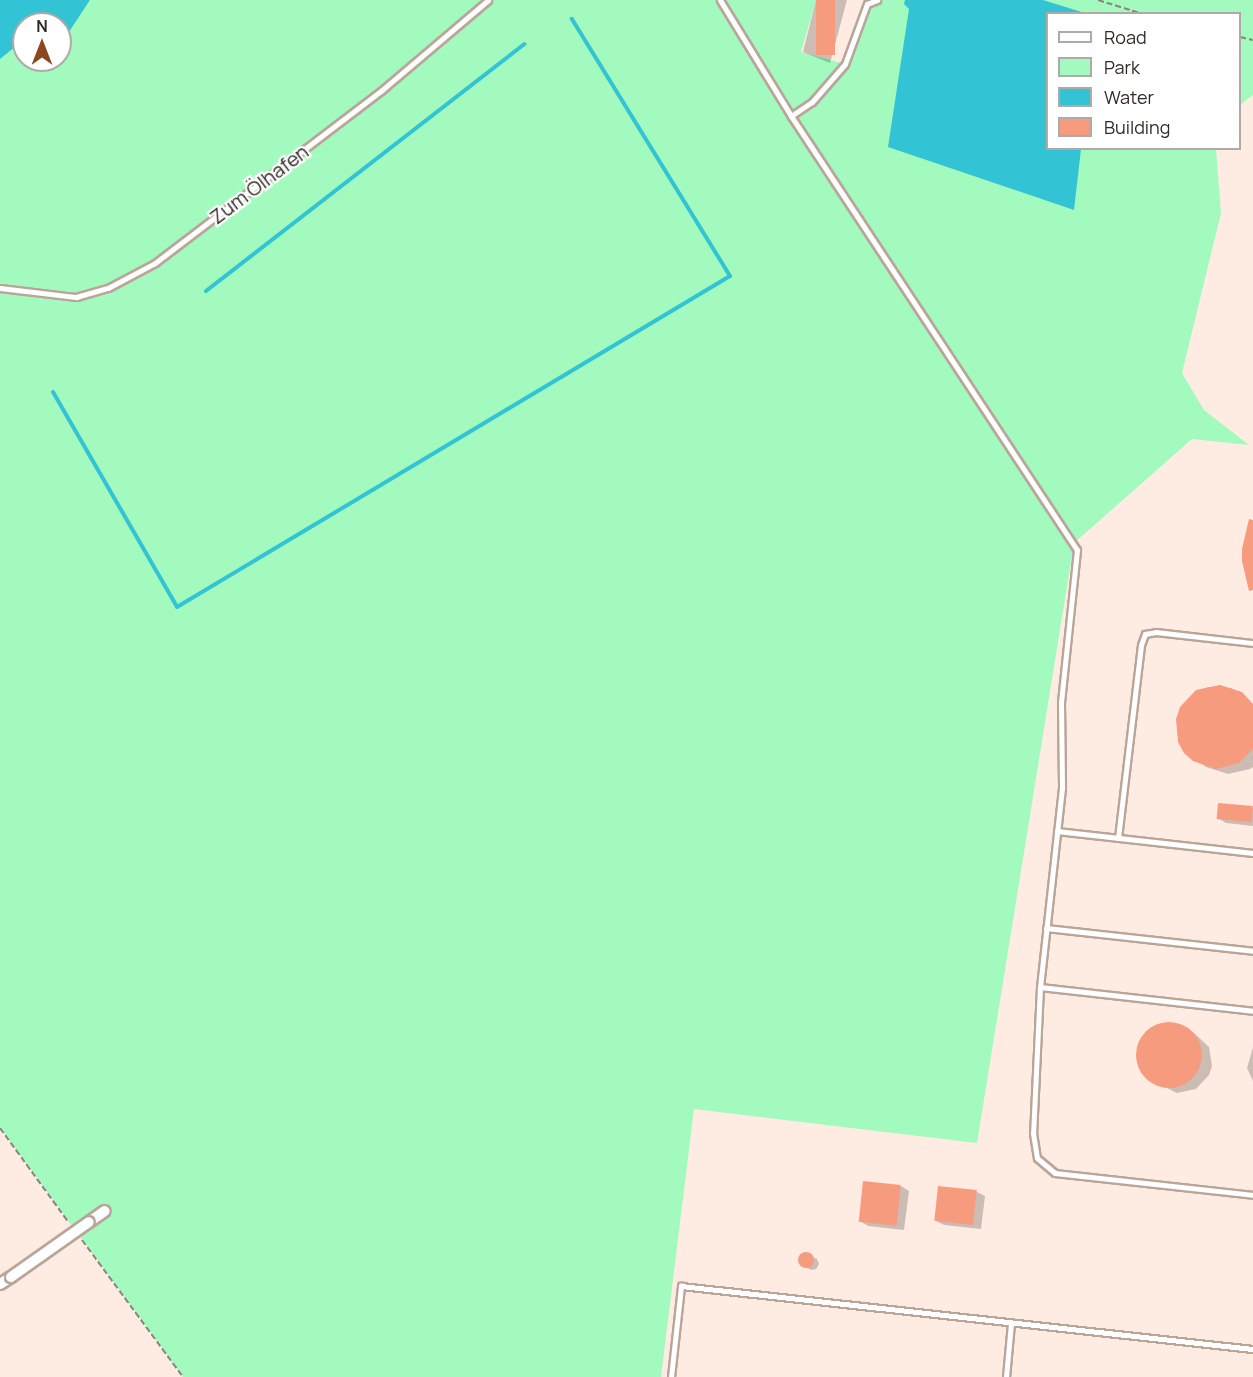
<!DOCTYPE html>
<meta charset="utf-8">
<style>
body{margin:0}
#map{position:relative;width:1253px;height:1377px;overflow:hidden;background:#feece2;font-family:Manrope,sans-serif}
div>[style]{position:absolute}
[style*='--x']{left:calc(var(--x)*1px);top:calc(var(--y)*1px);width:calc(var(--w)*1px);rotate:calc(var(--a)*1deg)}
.green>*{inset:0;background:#a3fabe}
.water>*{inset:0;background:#32c3d4}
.shadow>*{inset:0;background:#0003}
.stream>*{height:4px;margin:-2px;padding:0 2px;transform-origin:2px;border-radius:2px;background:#32c3d4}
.building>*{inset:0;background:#f79b7e;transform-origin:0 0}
.round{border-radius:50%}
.path>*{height:2px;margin-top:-1px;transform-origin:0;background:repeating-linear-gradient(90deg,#8e827b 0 6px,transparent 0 9px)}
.roads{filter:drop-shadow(2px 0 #baa599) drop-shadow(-2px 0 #baa599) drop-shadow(0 2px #baa599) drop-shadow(0 -2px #baa599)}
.lane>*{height:5px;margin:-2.5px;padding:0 2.5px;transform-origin:2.5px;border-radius:2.5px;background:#fff}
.street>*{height:10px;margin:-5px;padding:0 5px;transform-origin:5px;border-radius:5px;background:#fff}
.bridges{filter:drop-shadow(2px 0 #baa599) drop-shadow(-2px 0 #baa599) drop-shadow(0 2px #baa599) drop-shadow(0 -2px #baa599)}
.street-bridge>*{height:10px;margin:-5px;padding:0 5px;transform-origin:5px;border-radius:5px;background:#fff}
span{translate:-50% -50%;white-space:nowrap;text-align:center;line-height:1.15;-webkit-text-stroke:4.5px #fff;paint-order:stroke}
.street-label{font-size:20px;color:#322a25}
.legend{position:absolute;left:1046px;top:12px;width:195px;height:138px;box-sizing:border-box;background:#fff;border:2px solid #adaaa8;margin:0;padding:8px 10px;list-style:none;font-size:18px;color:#322a25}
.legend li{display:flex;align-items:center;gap:12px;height:30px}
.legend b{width:30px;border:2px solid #adaaa8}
.north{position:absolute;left:12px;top:12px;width:60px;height:60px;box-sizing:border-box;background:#fff;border:2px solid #adaaa8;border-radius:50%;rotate:0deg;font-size:16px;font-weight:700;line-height:24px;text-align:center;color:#322a25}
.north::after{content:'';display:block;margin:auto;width:21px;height:27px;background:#8c481d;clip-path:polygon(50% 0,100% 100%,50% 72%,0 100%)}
</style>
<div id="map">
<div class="green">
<div style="clip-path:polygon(90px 0,816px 0,801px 52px,845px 64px,867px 4px,877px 0,1253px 0,1253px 95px,1240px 105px,1240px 14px,1048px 14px,1048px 148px,1216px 149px,1221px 213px,1182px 373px,1204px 410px,1249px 445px,1192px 439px,1074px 543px,977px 1143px,694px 1109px,661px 1377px,183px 1377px,0 1128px,0 59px,20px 44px,24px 48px,24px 60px,60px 60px,60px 44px)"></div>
</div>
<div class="water">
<div style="clip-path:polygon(0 0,90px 0,61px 44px,60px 24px,24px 24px,24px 48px,19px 44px,0 59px)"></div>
<div style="clip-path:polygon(905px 0,1043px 0,1085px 13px,1048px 14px,1048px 148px,1081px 149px,1074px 210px,888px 147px,909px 9px,904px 4px)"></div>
</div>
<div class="shadow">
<div style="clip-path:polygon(816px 0,847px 0,830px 63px,803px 52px)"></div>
<div style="clip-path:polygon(1208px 687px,1231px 688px,1241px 694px,1253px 709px,1253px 767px,1250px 769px,1228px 774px,1206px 767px,1186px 752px,1177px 731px,1181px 708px,1197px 692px)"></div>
<div style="clip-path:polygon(1253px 808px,1253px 826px,1226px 823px,1218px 818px)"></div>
<div style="clip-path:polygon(1173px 1023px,1194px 1033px,1209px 1047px,1212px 1066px,1209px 1075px,1196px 1089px,1177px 1093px,1147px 1078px,1138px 1060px,1137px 1050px,1146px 1033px,1163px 1024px)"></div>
<div style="clip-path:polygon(1253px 1047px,1253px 1081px,1247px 1068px)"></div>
<div style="clip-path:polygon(901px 1186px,909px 1191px,904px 1230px,868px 1226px,860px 1221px)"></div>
<div style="clip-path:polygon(977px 1192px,985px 1196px,981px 1229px,944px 1225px,936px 1221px)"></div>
<div style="clip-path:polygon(806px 1254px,817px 1259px,819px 1264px,816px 1269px,811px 1270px,801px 1264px,801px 1256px)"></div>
</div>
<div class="stream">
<div style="--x:206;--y:291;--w:403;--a:-37.8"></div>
<div style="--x:53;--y:392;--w:248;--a:60"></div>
<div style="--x:177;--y:607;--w:644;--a:-30.9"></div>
<div style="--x:730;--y:276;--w:302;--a:-121.6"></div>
</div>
<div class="building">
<div style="left:816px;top:0;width:19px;height:55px"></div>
<div style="clip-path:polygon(1249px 519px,1253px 520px,1253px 590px,1249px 591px,1242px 561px,1242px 549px)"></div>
<div style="clip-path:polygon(1220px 685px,1242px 692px,1253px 704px,1253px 749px,1239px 763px,1216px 769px,1193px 761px,1184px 753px,1178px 742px,1176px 719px,1180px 707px,1196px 690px)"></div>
<div style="left:1218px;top:803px;width:35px;height:16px;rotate:5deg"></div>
<div class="round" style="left:1136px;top:1022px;width:66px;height:66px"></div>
<div style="left:863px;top:1181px;width:38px;height:41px;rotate:6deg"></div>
<div style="left:938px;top:1186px;width:39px;height:35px;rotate:6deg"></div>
<div class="round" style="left:798px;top:1252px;width:16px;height:16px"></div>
</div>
<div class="path">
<div style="--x:1098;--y:0;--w:47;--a:17.3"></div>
<div style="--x:1240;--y:37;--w:13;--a:13"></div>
<div style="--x:0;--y:1128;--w:117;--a:54"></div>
<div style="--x:82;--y:1240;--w:170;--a:53.6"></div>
</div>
<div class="roads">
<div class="lane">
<div style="--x:720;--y:0;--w:136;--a:58.5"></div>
<div style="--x:791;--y:116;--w:520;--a:56.62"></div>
<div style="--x:1077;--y:550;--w:154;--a:96"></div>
<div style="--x:1061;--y:703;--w:85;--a:89.3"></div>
<div style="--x:1062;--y:788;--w:200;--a:96.3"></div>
<div style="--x:1040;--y:987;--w:146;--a:92.7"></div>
<div style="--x:1033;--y:1133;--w:25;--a:81"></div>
<div style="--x:1037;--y:1158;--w:23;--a:40"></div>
<div style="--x:1055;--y:1173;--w:199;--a:6.3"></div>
<div style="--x:791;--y:116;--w:25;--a:-34"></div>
<div style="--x:812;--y:102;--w:50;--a:-49"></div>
<div style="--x:845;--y:64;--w:64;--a:-69.9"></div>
<div style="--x:867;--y:4;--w:11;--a:-22"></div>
<div style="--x:0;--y:288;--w:77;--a:6.8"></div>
<div style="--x:76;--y:297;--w:33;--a:-16"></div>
<div style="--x:108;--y:288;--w:53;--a:-28"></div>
<div style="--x:155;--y:263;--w:285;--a:-37.3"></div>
<div style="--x:382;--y:90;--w:139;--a:-40.3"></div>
<div style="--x:1057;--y:831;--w:197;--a:6.4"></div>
<div style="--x:1118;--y:838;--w:194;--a:-83.2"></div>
<div style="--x:1141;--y:645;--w:12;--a:-70"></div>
<div style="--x:1145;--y:634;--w:11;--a:-10"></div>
<div style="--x:1156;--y:632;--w:98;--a:6.5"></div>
<div style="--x:1046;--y:928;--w:208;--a:6.3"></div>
<div style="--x:1040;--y:987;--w:214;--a:6.4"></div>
<div style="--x:671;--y:1377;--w:92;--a:-83.7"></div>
<div style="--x:681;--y:1286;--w:575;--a:6.29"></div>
<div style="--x:1006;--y:1377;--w:54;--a:-84.7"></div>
</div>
<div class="street">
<div style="--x:89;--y:1222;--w:19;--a:-35"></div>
<div style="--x:0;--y:1284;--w:13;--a:-32"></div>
</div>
</div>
<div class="bridges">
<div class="street-bridge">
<div style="--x:11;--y:1277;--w:95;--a:-35.2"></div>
</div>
</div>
<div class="street-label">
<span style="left:259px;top:184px;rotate:-37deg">Zum Ölhafen</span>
</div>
<ul class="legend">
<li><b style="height:8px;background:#fff"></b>Road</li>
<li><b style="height:16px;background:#a3fabe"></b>Park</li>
<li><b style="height:16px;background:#32c3d4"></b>Water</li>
<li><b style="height:16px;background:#f79b7e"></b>Building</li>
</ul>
<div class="north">N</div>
</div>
